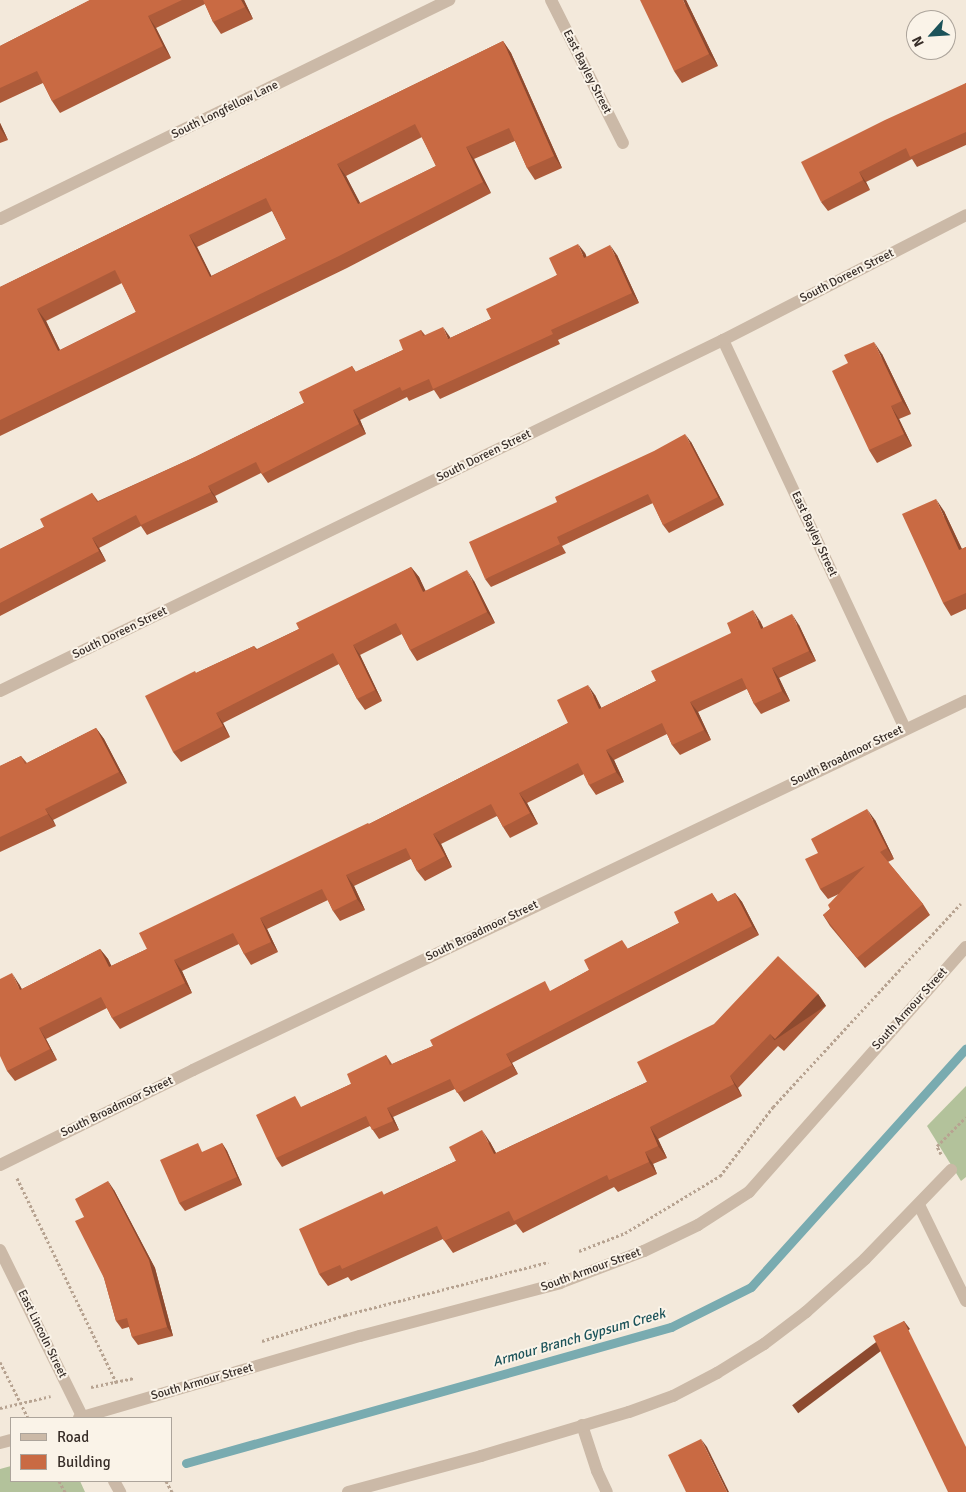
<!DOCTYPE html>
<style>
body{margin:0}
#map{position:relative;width:966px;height:1492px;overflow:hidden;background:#f3e9db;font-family:Signika,sans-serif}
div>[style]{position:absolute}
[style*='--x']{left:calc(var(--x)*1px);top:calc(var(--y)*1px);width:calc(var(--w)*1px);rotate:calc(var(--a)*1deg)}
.green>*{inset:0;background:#b3c29b}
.stream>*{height:9px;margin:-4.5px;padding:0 4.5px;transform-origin:4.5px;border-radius:4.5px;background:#79abb0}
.path>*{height:3px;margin-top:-1.5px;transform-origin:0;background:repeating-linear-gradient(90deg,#b7a391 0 2.5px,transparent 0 5px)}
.minor>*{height:12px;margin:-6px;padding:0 6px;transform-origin:6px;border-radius:6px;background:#cbb9a7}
.wall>*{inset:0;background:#ad5b3a}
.shaded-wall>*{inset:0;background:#8d4a2f;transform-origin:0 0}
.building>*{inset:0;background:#c96a43}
span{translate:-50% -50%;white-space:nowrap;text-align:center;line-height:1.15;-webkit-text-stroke:4px #faf3e8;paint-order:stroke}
.street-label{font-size:12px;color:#372d28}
.water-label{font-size:14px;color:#1c535a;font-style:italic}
.legend{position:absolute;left:10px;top:1417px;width:162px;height:65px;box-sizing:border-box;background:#faf3e8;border:1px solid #aca49b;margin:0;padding:6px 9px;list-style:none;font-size:15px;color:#372d28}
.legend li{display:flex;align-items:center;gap:10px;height:25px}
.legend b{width:25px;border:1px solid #aca49b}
.north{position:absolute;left:906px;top:10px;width:50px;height:50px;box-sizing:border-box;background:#faf3e8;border:1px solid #aca49b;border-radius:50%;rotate:244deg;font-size:14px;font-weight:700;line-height:20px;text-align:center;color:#372d28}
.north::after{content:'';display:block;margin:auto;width:18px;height:22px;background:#1c535a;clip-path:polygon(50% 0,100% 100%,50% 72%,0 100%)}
</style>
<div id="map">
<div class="green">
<div style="clip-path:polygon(966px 1086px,966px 1177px,961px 1181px,927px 1126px)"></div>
<div style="clip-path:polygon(11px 1466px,11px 1481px,80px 1481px,85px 1492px,0 1492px,0 1469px)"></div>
</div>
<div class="stream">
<div style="--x:186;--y:1463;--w:504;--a:-15.66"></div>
<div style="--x:671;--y:1327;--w:89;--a:-26.6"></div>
<div style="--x:751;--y:1287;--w:321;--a:-48"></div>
</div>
<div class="path">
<div style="--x:941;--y:1154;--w:9;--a:-117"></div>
<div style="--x:937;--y:1146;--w:41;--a:-45"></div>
<div style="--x:17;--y:1178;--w:229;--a:64.1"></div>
<div style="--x:579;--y:1251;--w:49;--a:-21.4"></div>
<div style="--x:625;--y:1233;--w:111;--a:-31"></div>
<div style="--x:720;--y:1176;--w:87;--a:-52.5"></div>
<div style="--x:773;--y:1107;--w:277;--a:-47.3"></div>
<div style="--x:262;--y:1341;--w:87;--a:-17.4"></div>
<div style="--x:345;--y:1315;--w:210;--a:-14.6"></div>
<div style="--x:0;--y:1362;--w:63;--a:63.4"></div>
<div style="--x:91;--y:1387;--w:44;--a:-11.8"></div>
<div style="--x:0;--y:1408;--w:52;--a:-13.2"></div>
<div style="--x:59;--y:1481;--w:13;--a:61"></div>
<div style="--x:166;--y:1481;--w:13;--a:61"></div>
</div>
<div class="minor">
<div style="--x:551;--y:0;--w:160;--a:63.3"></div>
<div style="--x:0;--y:219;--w:500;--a:-26"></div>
<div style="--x:723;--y:340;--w:429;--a:64.9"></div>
<div style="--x:0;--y:691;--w:804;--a:-25.9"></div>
<div style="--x:723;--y:340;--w:273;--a:-27.2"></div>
<div style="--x:0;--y:1165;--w:215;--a:-26.2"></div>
<div style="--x:193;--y:1070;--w:857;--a:-25.52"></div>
<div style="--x:919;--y:1205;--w:107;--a:63.9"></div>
<div style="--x:0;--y:1250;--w:187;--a:63.7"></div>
<div style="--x:79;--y:1418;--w:293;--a:-16.3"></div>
<div style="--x:360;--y:1336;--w:207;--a:-14.8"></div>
<div style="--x:560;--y:1283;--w:90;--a:-20.9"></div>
<div style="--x:644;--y:1251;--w:60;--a:-25.7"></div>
<div style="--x:698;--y:1225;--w:61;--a:-32.9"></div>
<div style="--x:749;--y:1192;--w:327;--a:-48.5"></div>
<div style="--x:582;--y:1425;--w:48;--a:71.9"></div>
<div style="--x:597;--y:1471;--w:23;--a:65"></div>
<div style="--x:0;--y:1443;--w:11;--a:-15"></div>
<div style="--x:114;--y:1481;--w:13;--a:61"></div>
<div style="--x:348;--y:1492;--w:138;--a:-15.1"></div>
<div style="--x:481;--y:1456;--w:154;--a:-16.6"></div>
<div style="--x:629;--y:1412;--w:47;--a:-20"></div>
<div style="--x:673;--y:1396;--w:50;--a:-27.6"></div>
<div style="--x:717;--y:1373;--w:55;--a:-31.7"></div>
<div style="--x:764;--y:1344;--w:53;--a:-37.3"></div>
<div style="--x:806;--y:1312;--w:79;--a:-41.9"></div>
<div style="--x:865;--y:1259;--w:124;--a:-46"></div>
</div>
<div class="wall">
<div style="clip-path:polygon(90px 0,244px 0,253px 19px,221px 34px,213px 22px,205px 4px,156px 28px,171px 58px,60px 113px,52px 101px,43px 83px,0 103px,0 46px)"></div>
<div style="clip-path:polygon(686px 0,718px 66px,682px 83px,674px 71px)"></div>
<div style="clip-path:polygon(evenodd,503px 41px,511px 53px,562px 168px,535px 180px,527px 168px,515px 141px,474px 159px,491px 193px,347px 268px,0 436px,0 287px,503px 41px,422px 137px,436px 166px,360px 204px,346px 176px,422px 137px,503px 41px,272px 211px,286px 239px,211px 276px,197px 247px,272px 211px,503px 41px,122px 283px,136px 312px,60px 350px,46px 321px,122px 283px)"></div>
<div style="clip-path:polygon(966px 83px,966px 145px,917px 167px,912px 159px,866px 182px,870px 190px,828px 211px,821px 202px)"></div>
<div style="clip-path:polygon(0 123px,8px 140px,0 143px)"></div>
<div style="clip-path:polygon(585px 253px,586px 257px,617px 255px,639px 303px,558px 340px,560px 344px,440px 399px,434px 390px,409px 401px,407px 397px,360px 420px,366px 434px,268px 483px,261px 473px,215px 496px,218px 502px,147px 535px,141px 526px,99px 548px,106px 561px,0 616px,0 549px,44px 527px,92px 493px,98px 501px,195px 457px,304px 403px,352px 366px,356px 372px,403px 350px,421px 330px,425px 335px,450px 338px,491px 319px,557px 275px)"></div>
<div style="clip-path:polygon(882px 354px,911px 414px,899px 419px,912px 446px,877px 463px,869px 450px)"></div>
<div style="clip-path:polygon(691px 442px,724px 505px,669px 533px,663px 525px,653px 503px,562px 546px,566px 553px,491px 587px,485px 579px)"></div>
<div style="clip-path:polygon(944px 511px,962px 549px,966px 547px,966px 609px,951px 616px,943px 603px)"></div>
<div style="clip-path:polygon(411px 567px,419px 577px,425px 591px,474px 581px,495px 623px,417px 661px,410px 650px,402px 634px,360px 655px,382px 701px,365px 710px,357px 699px,339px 664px,223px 723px,230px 737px,181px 762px,173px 752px,196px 673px,254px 646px,257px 649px,299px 629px)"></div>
<div style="clip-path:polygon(760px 621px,763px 628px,799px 625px,816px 661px,779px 678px,790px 701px,761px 714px,754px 704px,747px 689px,698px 712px,711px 740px,680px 755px,672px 745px,667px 734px,614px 760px,624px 782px,596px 795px,589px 785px,584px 774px,527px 803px,538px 824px,510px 838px,503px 827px,497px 816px,441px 844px,452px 867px,425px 881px,417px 871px,411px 859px,354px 886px,365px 910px,340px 921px,333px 911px,328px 900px,267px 929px,278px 952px,251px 965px,244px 954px,239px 944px,182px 971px,192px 993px,120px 1029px,112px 1018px,107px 1008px,46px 1039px,57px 1060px,15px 1081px,7px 1071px,19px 984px,22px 989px,100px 949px,108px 959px,111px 966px,147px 949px,369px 824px,568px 723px,595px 695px,601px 708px,656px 681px)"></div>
<div style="clip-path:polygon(96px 728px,104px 739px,127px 783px,53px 820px,56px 826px,0 852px,0 766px,21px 756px,27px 763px)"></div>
<div style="clip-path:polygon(875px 820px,894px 859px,888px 862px,923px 904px,930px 915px,865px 968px,830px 926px,823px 915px,830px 909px,839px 894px,828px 899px,820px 889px,818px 853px)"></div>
<div style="clip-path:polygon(712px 893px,718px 902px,735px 893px,742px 902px,759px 935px,512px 1063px,518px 1074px,464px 1102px,455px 1089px,393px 1117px,399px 1130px,379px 1139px,370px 1126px,282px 1167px,276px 1158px,302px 1107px,351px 1084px,386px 1055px,392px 1064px,433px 1046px,551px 991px,629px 948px,679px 923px)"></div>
<div style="clip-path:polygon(818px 994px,826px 1006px,784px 1051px,778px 1046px,738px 1088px,742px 1096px,658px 1139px,667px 1158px,653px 1164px,657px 1174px,618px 1192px,614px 1187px,523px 1233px,516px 1224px,453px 1253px,443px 1239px,351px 1281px,348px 1277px,328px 1286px,319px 1274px,385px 1194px,456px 1161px,490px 1142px,496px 1153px,647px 1082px)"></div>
<div style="clip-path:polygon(222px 1143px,227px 1151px,242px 1185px,185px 1211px,179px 1203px)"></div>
<div style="clip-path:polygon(114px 1190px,155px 1268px,173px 1336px,138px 1345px,132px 1337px,129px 1327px,122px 1329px,116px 1321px,104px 1278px,84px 1217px)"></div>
</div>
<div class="shaded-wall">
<div style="clip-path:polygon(241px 0,244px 0,253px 19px,245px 7px)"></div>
<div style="clip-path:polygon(683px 0,686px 0,718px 66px,709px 54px)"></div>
<div style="clip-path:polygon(148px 16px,156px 28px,171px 58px,163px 46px)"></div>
<div style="clip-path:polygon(503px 41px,511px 53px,562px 168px,554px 156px)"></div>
<div style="clip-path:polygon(0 123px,8px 140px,0 128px)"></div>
<div style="clip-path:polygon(466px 147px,474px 159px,491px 193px,483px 182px)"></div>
<div style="clip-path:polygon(337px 164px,346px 176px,367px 216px,358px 204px)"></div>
<div style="clip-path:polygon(859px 172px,866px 182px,870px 190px,863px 180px)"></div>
<div style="clip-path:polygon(189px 235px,197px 247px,218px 289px,210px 277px)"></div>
<div style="clip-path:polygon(578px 244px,585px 253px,591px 267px,584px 258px)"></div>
<div style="clip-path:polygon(610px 245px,617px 255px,639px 303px,632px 293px)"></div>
<div style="clip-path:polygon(37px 309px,46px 321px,66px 363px,58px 351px)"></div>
<div style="clip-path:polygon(443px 327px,450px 337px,455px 348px,448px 339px)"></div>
<div style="clip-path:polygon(874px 342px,882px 354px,911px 414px,902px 401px)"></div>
<div style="clip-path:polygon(891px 406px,899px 419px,912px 446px,904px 434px)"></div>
<div style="clip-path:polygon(353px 410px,360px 420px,366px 434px,359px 424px)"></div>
<div style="clip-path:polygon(685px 434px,691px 442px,724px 505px,718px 497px)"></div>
<div style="clip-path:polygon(208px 486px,215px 496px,218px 502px,211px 492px)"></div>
<div style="clip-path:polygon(936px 499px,944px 511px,966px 558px,959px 550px)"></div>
<div style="clip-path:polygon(92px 538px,99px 548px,106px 561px,99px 551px)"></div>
<div style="clip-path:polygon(411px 567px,419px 577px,431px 602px,423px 592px)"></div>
<div style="clip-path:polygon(467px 570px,474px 581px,495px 623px,487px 612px)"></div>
<div style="clip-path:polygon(753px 610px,760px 621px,769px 639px,761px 629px)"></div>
<div style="clip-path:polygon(792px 614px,799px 625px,816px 661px,809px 651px)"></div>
<div style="clip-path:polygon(353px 645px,360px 655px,382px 701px,375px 690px)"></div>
<div style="clip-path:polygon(772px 668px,779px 678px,790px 701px,782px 691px)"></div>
<div style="clip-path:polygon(588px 685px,595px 695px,607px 719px,599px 709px)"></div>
<div style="clip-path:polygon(690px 702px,698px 712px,711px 740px,704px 730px)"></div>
<div style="clip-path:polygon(216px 713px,223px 723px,230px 737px,223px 726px)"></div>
<div style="clip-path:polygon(96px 728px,104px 739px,127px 783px,119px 772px)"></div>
<div style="clip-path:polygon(606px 750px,614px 760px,624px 782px,616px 772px)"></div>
<div style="clip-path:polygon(519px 793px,527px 803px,538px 824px,530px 813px)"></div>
<div style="clip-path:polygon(45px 809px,53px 820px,56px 826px,48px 814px)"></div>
<div style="clip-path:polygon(867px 809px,875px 820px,894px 859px,887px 848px)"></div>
<div style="clip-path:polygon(433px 834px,441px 844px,452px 867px,445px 856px)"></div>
<div style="clip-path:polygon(346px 875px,354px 886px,365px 910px,357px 899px)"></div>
<div style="clip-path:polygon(735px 893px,742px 902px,759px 935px,752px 926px)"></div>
<div style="clip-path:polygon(260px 918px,267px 929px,278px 952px,271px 942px)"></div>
<div style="clip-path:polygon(100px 949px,108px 959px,117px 977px,109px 967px)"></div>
<div style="clip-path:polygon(174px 960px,182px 971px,192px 993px,185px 983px)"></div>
<div style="clip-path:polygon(12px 973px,19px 984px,27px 1000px,20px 990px)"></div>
<div style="left:818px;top:994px;width:14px;height:62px;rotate:56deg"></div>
<div style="clip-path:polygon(39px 1028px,46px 1039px,57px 1060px,50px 1049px)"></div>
<div style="clip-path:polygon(506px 1054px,512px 1063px,518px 1074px,512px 1065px)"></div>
<div style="clip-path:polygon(730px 1076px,738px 1088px,742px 1096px,734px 1084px)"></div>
<div style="clip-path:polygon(387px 1108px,393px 1117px,399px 1130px,393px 1121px)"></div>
<div style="clip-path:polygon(650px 1127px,658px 1139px,667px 1158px,658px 1146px)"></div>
<div style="clip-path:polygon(482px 1130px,490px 1142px,503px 1166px,494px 1154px)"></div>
<div style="clip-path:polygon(222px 1143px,227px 1151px,242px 1185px,237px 1177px)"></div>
<div style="clip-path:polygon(645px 1152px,653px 1164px,657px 1174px,649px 1162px)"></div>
<div style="clip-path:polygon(108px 1181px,114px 1190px,155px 1268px,173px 1336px,167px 1327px)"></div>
<div style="left:904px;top:1321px;width:10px;height:140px;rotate:53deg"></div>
<div style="clip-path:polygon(701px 1439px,707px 1447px,729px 1492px,727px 1492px)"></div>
</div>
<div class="building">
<div style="clip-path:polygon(90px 0,182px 0,148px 16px,163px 46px,52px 101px,37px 71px,0 88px,0 46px)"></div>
<div style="clip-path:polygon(203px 0,241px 0,245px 7px,213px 22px)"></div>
<div style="clip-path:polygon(640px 0,683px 0,709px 54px,674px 71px)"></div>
<div style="clip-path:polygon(evenodd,503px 41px,554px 156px,527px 168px,509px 128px,466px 147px,483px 182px,339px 256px,0 420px,0 287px,503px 41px,415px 124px,436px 166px,358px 204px,337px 164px,415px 124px,503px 41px,266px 198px,286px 239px,210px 277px,189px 235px,266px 198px,503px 41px,115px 270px,136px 312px,58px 351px,37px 309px,115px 270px)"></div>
<div style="clip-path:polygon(966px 83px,966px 132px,910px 157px,906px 148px,859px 172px,863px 180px,821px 202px,801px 162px,885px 120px)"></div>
<div style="clip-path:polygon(578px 244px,584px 258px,610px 245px,632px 293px,551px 330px,553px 334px,433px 389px,429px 379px,402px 391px,400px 387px,353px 410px,359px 424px,262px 474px,256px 462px,208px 486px,211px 492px,141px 525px,136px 515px,92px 538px,99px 551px,0 603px,0 549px,44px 527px,40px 519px,92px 493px,97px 502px,195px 457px,304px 403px,299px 392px,352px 366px,355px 372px,403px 350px,399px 340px,421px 330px,423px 336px,443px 327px,448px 339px,491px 319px,486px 309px,557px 275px,549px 258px)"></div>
<div style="clip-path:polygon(874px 342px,902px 401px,891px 406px,904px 434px,869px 450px,832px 371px,848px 363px,844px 355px)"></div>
<div style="clip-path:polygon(685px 434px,718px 497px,663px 525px,648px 494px,557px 537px,560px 544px,485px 579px,469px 542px,557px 502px,555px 497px,654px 451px)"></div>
<div style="clip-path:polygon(936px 499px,959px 550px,966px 547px,966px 593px,943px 603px,902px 514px)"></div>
<div style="clip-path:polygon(411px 567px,423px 592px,467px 570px,487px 612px,410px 650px,396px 623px,353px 645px,375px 690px,357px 699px,333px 653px,216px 713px,223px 726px,173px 752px,145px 696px,195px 671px,196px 673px,254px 646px,256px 650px,299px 629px,296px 623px)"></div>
<div style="clip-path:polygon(753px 610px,761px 629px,792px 614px,809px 651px,772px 668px,782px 691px,754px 704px,742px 678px,690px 702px,704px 730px,672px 745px,662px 723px,606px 750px,616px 772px,589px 785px,578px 763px,519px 793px,530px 813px,503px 827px,491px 804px,433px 834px,445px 856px,417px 871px,406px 848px,346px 875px,357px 899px,333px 911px,322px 889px,260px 918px,271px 942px,244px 954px,233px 933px,174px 960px,185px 983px,112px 1018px,101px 997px,39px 1028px,50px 1049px,7px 1071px,0 1056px,0 979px,12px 973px,20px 990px,100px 949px,109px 967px,147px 949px,139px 933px,368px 823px,369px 824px,568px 723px,557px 700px,588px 685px,599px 709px,656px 681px,651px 671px,731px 633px,727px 623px)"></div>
<div style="clip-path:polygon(96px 728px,119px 772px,45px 809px,48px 814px,0 837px,0 766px,21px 756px,25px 764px)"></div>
<div style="clip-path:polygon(867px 809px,887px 848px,880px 852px,923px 904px,857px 958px,823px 915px,830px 909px,828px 905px,865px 866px,820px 889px,805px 859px,818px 853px,811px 839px)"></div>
<div style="clip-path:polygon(712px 893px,717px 902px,735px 893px,752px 926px,506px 1054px,512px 1065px,457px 1093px,450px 1079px,387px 1108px,393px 1121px,372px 1130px,366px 1116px,276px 1158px,256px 1115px,295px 1096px,301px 1107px,351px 1084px,347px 1074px,386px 1055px,390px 1065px,433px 1046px,430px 1040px,545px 981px,550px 991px,589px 970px,584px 960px,622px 940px,628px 949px,679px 923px,674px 912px)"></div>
<div style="clip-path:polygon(778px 956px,818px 994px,775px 1039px,770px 1034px,730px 1076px,734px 1084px,650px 1127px,658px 1146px,645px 1152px,649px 1162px,609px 1180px,607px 1175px,514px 1221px,509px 1211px,444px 1241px,437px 1226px,342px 1269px,340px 1265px,319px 1274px,299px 1229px,382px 1191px,384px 1195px,456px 1161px,449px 1147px,482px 1130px,494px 1154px,647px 1082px,637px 1062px,714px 1024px)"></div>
<div style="clip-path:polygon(198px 1143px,202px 1152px,222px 1143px,237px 1177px,179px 1203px,160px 1160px)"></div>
<div style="clip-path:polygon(108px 1181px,149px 1260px,167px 1327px,132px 1337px,127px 1318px,116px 1321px,104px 1278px,75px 1221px,84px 1217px,75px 1199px)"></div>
<div style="clip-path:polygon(904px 1321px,966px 1447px,966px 1492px,948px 1492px,873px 1336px)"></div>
<div style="clip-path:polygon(701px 1439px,727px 1492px,686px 1492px,668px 1455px)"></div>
</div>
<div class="street-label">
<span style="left:587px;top:72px;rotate:63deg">East Bayley Street</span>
<span style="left:225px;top:110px;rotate:-26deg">South Longfellow Lane</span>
<span style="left:847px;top:276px;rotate:-27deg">South Doreen Street</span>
<span style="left:484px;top:456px;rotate:-26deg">South Doreen Street</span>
<span style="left:814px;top:534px;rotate:65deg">East Bayley Street</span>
<span style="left:120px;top:633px;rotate:-26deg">South Doreen Street</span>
<span style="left:847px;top:756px;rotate:-26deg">South Broadmoor Street</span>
<span style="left:482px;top:931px;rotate:-26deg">South Broadmoor Street</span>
<span style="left:910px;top:1009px;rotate:-48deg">South Armour Street</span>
<span style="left:117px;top:1107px;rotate:-26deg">South Broadmoor Street</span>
<span style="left:591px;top:1270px;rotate:-20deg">South Armour Street</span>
<span style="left:42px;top:1334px;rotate:64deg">East Lincoln Street</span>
<span style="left:202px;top:1382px;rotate:-16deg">South Armour Street</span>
</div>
<div class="water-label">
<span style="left:579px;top:1338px;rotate:-16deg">Armour Branch Gypsum Creek</span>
</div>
<ul class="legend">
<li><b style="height:6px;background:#cbb9a7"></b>Road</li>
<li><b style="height:14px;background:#c96a43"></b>Building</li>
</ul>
<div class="north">N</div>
</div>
